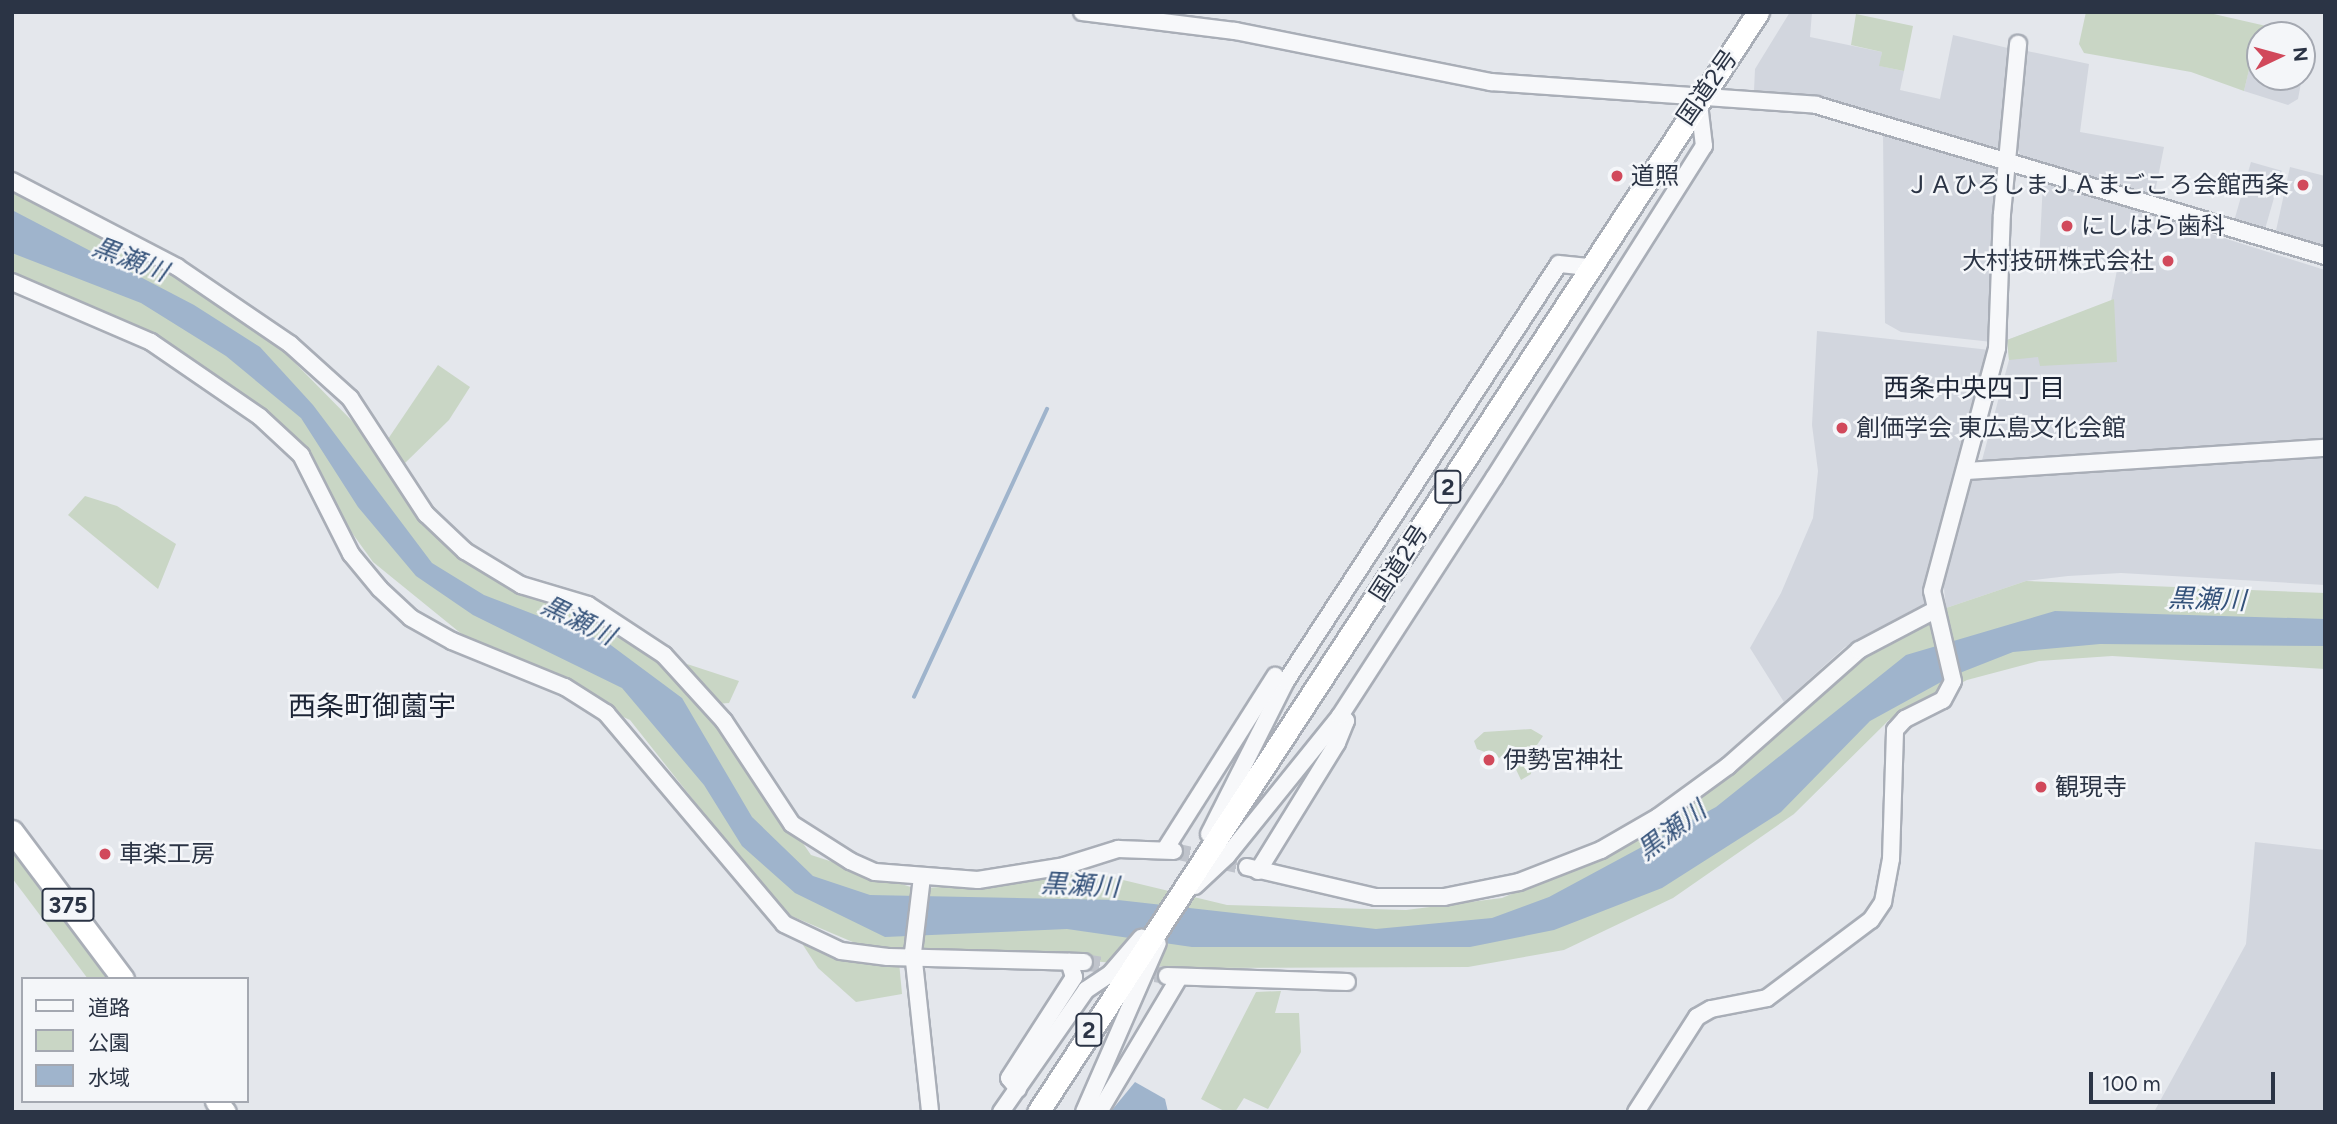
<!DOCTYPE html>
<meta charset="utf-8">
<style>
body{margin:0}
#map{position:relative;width:2337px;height:1124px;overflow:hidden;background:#e4e7ec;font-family:Figtree,"Noto Sans JP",sans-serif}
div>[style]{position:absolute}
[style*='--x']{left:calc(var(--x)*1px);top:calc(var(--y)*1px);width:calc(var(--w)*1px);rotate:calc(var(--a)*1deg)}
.built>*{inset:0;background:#d2d6de;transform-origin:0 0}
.green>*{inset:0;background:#c9d6c5}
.water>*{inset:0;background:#9fb4cc}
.stream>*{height:3.5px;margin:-1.75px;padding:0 1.75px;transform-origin:1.75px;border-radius:1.75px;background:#9fb4cc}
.tertiary-tunnel>*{height:16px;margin-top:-8px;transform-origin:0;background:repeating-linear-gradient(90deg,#bfc3cb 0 16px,transparent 0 24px)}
.roads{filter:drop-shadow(2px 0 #a9aeb7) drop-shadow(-2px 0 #a9aeb7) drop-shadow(0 2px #a9aeb7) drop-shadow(0 -2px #a9aeb7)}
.tertiary>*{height:16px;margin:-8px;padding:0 8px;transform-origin:8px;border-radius:8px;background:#f7f8fa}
.trunk>*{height:21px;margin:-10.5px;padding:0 10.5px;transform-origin:10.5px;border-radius:10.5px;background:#fff}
.dots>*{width:19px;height:19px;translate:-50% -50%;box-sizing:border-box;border:4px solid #f4f6f9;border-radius:50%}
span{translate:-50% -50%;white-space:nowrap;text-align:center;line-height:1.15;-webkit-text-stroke:5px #f4f6f9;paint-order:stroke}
.shield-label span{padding:2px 5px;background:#f4f6f9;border:2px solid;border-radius:5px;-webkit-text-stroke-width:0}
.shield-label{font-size:23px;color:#2b3445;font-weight:700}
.street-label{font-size:24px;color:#2b3445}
.poi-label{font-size:24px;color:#2b3445}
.left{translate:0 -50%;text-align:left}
.right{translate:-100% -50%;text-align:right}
.water-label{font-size:26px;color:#34527a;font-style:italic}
.neighbourhood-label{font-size:26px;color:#1d2536}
.quarter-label{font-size:28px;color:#1d2536}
.frame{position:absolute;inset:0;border:14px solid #2b3445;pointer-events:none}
.legend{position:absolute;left:21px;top:977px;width:228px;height:126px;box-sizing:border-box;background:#f4f6f9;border:2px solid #a4a8b1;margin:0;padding:9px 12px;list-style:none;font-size:21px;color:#2b3445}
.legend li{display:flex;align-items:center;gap:14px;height:35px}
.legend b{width:35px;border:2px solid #a4a8b1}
.north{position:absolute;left:2246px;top:21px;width:70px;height:70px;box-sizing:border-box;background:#f4f6f9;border:2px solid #a4a8b1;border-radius:50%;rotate:85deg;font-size:19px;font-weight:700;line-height:28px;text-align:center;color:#2b3445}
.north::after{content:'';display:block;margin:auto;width:24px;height:32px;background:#d1495b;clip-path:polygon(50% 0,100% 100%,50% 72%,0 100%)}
.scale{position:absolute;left:2089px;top:1072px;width:186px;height:32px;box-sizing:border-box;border:4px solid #2b3445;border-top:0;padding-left:9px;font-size:21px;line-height:24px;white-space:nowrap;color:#2b3445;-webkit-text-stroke:5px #f4f6f9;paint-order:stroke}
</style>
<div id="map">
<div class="built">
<div style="clip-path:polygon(1790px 12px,1812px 12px,1810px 37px,1882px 52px,1880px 66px,1904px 71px,1900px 90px,1940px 99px,1953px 35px,2012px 49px,2004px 152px,1810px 96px,1754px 91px,1755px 69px)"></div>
<div style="clip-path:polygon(2027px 51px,2089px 64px,2080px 132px,2164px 147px,2154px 197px,2021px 157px,2016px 145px,2022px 55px)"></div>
<div style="clip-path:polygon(2252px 56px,2260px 58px,2260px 77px,2302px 77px,2304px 67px,2298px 99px,2288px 105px,2244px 91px)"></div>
<div style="clip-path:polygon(1883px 134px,2003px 167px,1991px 280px,1992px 342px,1901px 332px,1885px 323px)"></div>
<div style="left:2251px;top:162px;width:32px;height:63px;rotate:16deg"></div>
<div style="clip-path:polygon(2290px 167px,2325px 176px,2325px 251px,2275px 235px)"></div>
<div style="clip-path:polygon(2043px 181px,2325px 270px,2325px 441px,1981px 464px,2009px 360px,2007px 340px,2111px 301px,2117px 270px,2039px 263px)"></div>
<div style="clip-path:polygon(1817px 331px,1990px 350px,1924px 590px,1926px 610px,1845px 647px,1784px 702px,1750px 648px,1781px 593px,1813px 518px,1818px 471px,1812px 425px)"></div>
<div style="clip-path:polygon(2325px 454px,2325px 585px,2121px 573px,2068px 576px,2026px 581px,1946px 608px,1943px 579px,1973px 478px)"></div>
<div style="clip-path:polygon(2255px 842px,2325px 850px,2325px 1112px,2154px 1112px,2246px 944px)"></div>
</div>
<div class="green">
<div style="clip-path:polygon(2086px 12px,2205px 12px,2305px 35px,2309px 42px,2304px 67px,2302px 35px,2260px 35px,2260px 58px,2252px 57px,2244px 91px,2191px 72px,2084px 53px,2079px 44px)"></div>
<div style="clip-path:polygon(1856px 14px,1913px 26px,1904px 71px,1879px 66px,1882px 52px,1851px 45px)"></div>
<div style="clip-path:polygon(12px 187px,70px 223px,244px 311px,363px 432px,438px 539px,588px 605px,691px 680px,811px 855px,917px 889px,1094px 873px,1227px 905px,1406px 910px,1502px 898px,1627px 846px,1697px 800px,1833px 681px,1903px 630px,1946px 608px,2026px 581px,2325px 593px,2325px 669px,2112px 656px,2039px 661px,1967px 680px,1889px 720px,1794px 814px,1673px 898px,1564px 950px,1468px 967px,1180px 968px,987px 953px,888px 957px,782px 912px,630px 720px,490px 657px,373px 562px,329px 501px,302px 451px,102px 316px,12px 278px)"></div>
<div style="clip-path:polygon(2114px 299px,2117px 362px,2040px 366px,2038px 357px,2009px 360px,2007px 340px)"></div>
<div style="clip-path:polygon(438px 365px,470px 387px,449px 420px,403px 465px,388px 439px)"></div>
<div style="clip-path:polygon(85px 496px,117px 506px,176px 544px,158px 589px,68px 515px)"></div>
<div style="clip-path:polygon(687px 664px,739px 681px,729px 703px,715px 704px)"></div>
<div style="clip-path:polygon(1531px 729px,1543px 736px,1533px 751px,1531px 774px,1521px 780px,1513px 763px,1477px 749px,1474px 741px,1484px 732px)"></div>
<div style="clip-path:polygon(12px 844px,114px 979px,88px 979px,12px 878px)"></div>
<div style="clip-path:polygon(803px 935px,899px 962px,902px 994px,856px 1002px,818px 968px,803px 945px)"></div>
<div style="clip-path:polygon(1281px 991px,1275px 1013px,1299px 1013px,1301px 1052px,1268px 1109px,1244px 1098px,1235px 1112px,1226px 1112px,1201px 1099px,1256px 992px)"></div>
</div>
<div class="water">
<div style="clip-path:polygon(12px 210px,194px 305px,260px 347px,313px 405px,432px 563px,484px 595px,608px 643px,682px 698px,752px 817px,813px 876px,870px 895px,1118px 900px,1376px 929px,1492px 918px,1549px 897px,1716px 807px,1906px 655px,2055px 611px,2325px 619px,2325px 646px,2100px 644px,2013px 652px,1952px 676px,1870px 721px,1781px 812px,1662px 888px,1554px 930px,1470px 947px,1192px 947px,1067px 929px,885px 937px,795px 893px,742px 846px,704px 785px,622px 688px,473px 615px,416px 576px,358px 507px,301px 418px,226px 356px,141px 303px,12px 253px)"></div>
<div style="clip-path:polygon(1135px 1082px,1165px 1099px,1168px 1112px,1112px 1110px)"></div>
</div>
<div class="stream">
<div style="--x:914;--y:697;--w:317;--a:-65.2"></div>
</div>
<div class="tertiary-tunnel">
<div style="--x:1174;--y:851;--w:75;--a:12.4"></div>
<div style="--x:1084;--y:962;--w:84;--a:9.6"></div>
</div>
<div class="roads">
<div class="tertiary">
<div style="--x:1082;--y:12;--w:154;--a:7.1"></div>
<div style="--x:1235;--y:31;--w:261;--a:11.3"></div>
<div style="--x:1491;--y:82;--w:326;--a:4"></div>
<div style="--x:1816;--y:105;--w:531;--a:16.52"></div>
<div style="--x:12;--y:181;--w:186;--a:27.5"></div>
<div style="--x:177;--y:267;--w:137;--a:34.3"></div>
<div style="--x:290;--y:344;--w:81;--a:42"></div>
<div style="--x:350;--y:398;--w:139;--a:56.8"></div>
<div style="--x:426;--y:514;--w:54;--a:43.5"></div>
<div style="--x:465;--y:551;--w:66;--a:31.3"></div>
<div style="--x:521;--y:585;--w:70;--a:16.6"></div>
<div style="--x:588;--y:605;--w:91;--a:33.3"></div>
<div style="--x:664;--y:655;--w:89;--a:47.7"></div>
<div style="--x:724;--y:721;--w:123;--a:56.6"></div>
<div style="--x:792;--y:824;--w:69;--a:32.5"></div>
<div style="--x:850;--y:861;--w:27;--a:24"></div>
<div style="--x:875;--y:872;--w:103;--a:4.4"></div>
<div style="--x:978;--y:880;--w:87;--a:-9.2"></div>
<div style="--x:1064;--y:866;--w:57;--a:-17.5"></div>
<div style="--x:1118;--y:849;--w:56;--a:2"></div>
<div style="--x:12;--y:282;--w:151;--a:23.3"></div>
<div style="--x:151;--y:342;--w:132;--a:34.5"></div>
<div style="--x:260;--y:417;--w:56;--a:42.8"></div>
<div style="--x:301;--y:455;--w:111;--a:63.2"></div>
<div style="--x:351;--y:554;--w:45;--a:50.4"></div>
<div style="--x:380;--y:589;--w:42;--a:43.1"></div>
<div style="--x:411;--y:618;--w:47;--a:29.3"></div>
<div style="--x:452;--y:641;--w:122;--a:22.2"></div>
<div style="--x:565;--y:687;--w:49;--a:32.4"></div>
<div style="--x:606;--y:713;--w:276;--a:49.8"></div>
<div style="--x:784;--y:924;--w:63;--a:25.3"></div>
<div style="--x:841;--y:951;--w:47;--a:7.3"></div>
<div style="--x:888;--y:957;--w:196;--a:1.5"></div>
<div style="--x:1967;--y:471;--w:359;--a:-3.7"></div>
<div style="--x:1209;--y:834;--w:171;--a:-63.3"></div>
<div style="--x:1286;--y:681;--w:498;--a:-56.8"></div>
<div style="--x:1559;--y:264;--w:31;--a:6"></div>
<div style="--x:1166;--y:848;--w:204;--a:-57.6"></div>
<div style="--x:1247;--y:867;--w:132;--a:13.1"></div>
<div style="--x:1376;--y:897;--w:68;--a:0"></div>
<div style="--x:1444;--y:897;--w:76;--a:-11.3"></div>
<div style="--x:1519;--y:882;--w:88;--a:-21.3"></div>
<div style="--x:1601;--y:850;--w:66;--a:-30.1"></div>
<div style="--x:1658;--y:817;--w:87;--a:-36.1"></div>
<div style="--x:1728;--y:766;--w:175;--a:-41.5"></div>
<div style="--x:1859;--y:650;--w:84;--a:-27.8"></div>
<div style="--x:1258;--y:871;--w:150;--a:-58.3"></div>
<div style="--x:1337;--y:743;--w:24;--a:-68"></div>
<div style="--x:1346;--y:721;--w:8;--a:-140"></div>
<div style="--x:922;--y:877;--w:76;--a:96.8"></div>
<div style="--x:913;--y:952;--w:161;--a:83.9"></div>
<div style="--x:1195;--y:886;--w:44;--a:-43.2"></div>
<div style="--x:1227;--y:856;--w:180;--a:-51.1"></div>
<div style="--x:1340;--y:716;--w:283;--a:-57.1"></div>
<div style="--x:1494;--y:478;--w:393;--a:-57.7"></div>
<div style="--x:1704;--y:146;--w:42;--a:-96.8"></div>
<div style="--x:1167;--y:976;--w:180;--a:1.9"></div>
<div style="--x:1018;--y:1089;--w:14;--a:-129"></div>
<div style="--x:1009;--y:1078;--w:120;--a:-57.2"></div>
<div style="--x:1074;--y:977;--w:16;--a:-108"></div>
<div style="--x:1001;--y:1112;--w:149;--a:-55.1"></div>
<div style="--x:1086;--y:990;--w:29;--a:-34"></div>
<div style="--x:1110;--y:974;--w:48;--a:-49.3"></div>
<div style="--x:1084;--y:1112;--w:184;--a:-66.4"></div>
<div style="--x:1099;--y:1112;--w:156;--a:-59.2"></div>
<div style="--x:1636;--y:1112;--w:113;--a:-57.3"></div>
<div style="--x:1697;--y:1017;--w:16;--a:-30"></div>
<div style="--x:1711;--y:1009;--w:57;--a:-11.1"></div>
<div style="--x:1767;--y:998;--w:130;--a:-36.9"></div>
<div style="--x:1871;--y:920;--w:22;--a:-56"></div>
<div style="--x:1883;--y:902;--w:44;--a:-79.5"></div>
<div style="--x:1891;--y:859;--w:129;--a:-88.2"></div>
<div style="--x:1895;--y:730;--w:15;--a:-48"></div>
<div style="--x:1905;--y:719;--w:42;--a:-26.6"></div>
<div style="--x:1943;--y:700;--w:21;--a:-62"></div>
<div style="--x:1953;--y:681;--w:92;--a:-103.1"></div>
<div style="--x:1932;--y:591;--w:252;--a:-75"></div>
<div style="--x:1997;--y:348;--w:134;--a:-87.9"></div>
<div style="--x:2002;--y:214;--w:171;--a:-84.6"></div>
</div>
<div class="trunk">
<div style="--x:12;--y:831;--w:185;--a:53.1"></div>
<div style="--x:216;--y:1101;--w:14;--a:51"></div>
<div style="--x:1038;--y:1112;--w:1315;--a:-56.79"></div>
</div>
</div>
<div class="dots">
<div style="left:1617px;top:176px;background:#d1495b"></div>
<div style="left:2303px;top:185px;background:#d1495b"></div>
<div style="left:2067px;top:226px;background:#d1495b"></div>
<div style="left:2168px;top:261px;background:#d1495b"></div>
<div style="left:1842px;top:428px;background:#d1495b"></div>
<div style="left:1489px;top:760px;background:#d1495b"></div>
<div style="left:2041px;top:787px;background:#d1495b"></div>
<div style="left:105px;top:854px;background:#d1495b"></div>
</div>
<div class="shield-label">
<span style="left:1448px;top:487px">2</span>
<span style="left:68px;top:905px">375</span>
<span style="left:1089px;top:1030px">2</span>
</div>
<div class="street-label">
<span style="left:1707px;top:87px;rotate:-55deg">国道2号</span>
<span style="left:1399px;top:563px;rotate:-57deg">国道2号</span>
</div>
<div class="poi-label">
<span class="left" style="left:1631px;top:176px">道照</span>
<span class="right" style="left:2289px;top:185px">ＪＡひろしまＪＡまごころ会館西条</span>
<span class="left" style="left:2081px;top:226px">にしはら歯科</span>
<span class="right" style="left:2154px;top:261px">大村技研株式会社</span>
<span class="left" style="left:1856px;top:428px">創価学会 東広島文化会館</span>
<span class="left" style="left:1503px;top:760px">伊勢宮神社</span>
<span class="left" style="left:2055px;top:787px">観現寺</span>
<span class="left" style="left:119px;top:854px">車楽工房</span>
</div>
<div class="water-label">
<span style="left:130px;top:260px;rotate:21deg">黒瀬川</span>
<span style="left:2207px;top:600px;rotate:2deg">黒瀬川</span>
<span style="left:578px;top:621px;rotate:26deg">黒瀬川</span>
<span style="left:1672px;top:831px;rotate:-37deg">黒瀬川</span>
<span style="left:1080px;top:886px;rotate:3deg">黒瀬川</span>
</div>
<div class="neighbourhood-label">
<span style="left:1974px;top:389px">西条中央四丁目</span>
</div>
<div class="quarter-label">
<span style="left:372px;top:706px">西条町御薗宇</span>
</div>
<div class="frame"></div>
<ul class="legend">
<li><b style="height:9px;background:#f7f8fa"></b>道路</li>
<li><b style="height:19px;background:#c9d6c5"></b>公園</li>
<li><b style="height:19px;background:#9fb4cc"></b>水域</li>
</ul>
<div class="north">N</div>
<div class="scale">100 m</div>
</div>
